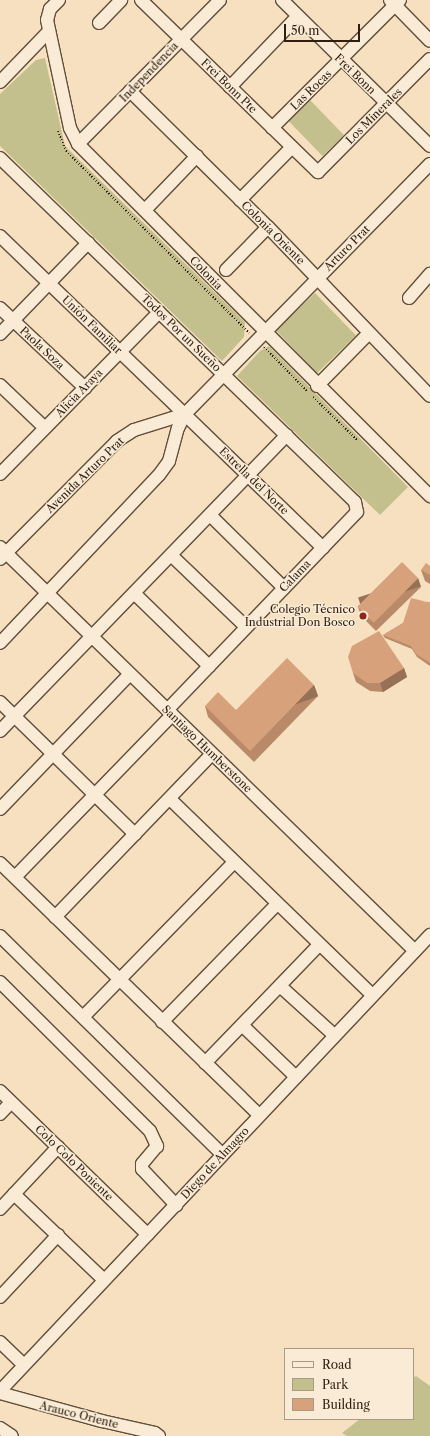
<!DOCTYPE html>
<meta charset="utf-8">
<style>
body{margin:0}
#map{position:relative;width:430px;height:1436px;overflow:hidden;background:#f6e0bf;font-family:"Libre Caslon Text",serif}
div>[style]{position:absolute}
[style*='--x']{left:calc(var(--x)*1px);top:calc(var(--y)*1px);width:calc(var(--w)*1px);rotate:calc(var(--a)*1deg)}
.green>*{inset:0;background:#c3c08d;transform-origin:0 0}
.path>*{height:2px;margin-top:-1px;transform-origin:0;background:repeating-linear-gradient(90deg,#301e11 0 1px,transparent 0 3px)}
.roads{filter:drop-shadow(1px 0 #624e3c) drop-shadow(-1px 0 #624e3c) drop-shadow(0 1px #624e3c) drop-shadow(0 -1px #624e3c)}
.minor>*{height:12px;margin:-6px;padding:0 6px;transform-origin:6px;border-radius:6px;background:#f9ebd5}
.wall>*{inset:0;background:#b98a6a}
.shaded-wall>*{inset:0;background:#967156;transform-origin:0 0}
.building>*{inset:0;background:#d7a17b;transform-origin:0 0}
.dots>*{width:11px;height:11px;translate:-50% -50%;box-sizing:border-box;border:2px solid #f9ebd5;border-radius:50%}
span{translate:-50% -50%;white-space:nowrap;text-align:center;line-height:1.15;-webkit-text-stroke:3px #f9ebd5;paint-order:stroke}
.street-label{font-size:11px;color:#301e11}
.poi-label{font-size:11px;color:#301e11}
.right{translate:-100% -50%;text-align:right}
.legend{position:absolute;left:284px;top:1348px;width:130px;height:72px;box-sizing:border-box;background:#f9ebd5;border:1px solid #a99987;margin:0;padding:5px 7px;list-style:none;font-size:12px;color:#301e11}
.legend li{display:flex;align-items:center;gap:8px;height:20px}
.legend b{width:20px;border:1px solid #a99987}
.scale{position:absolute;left:284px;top:24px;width:76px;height:18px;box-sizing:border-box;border:2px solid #301e11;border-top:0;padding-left:5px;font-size:12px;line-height:14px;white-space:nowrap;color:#301e11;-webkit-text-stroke:3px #f9ebd5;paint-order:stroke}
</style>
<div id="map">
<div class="green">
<div style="clip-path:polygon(45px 58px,65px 146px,245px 322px,244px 337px,222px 361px,0 146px,0 94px,36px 60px)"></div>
<div style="left:310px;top:100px;width:49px;height:30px;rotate:46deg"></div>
<div style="left:315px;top:293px;width:59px;height:54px;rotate:46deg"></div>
<div style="clip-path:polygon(269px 346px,408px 487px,380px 515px,237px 376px,260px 351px)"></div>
<div style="clip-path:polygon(416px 1376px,430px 1386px,430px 1436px,347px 1436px,342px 1433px,360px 1419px,413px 1419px,413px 1378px)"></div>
</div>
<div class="path">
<div style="--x:58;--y:131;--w:22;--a:68"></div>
<div style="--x:66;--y:151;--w:258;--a:44.8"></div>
<div style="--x:264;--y:347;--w:62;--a:45.7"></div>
<div style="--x:313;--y:397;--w:62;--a:44.3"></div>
</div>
<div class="roads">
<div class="minor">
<div style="--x:59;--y:0;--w:13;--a:135"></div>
<div style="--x:50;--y:9;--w:11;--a:105"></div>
<div style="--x:47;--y:20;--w:110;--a:78"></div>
<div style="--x:70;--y:128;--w:18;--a:63"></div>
<div style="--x:78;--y:144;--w:498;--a:45"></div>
<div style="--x:141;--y:0;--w:247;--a:44.2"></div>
<div style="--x:318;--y:172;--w:159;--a:-45.3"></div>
<div style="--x:282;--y:0;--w:208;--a:44.6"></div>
<div style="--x:390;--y:0;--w:57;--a:45.7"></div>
<div style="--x:99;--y:23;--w:32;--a:-46"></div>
<div style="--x:0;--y:82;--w:71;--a:-46.1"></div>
<div style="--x:230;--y:87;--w:98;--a:-46.2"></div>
<div style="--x:130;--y:91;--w:194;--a:44.6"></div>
<div style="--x:268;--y:227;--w:234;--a:46.2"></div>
<div style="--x:272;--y:128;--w:181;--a:-45"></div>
<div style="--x:78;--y:144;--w:202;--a:-45.4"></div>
<div style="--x:0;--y:158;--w:494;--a:44.1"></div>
<div style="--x:355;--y:502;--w:10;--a:79"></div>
<div style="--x:357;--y:512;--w:274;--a:133.8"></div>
<div style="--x:240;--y:200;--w:74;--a:-45.5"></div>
<div style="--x:145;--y:210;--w:75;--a:-46.1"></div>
<div style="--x:0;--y:236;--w:449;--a:44"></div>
<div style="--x:226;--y:270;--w:60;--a:-45.7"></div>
<div style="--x:409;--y:298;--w:32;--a:-49"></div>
<div style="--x:0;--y:308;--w:117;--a:43.3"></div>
<div style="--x:0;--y:334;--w:127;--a:-46"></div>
<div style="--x:0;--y:385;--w:62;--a:43.7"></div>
<div style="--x:317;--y:386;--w:74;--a:-45.5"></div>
<div style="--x:0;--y:474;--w:227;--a:-45.5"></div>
<div style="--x:210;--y:515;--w:104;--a:44.6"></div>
<div style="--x:0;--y:547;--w:579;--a:44.23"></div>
<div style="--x:171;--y:555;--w:104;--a:43.8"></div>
<div style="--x:0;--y:559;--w:166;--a:-45.2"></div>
<div style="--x:117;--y:441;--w:20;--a:-33"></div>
<div style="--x:134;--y:430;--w:53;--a:-17.4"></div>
<div style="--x:134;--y:593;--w:105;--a:44.2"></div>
<div style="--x:0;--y:643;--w:231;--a:-46.6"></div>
<div style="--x:159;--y:475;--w:17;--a:-54"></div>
<div style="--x:169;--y:461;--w:34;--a:-75"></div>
<div style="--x:178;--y:428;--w:16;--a:-63"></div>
<div style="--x:185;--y:414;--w:350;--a:-45.6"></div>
<div style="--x:0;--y:702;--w:189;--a:44.4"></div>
<div style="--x:0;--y:731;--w:412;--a:-45.9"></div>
<div style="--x:170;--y:799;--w:281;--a:44.1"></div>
<div style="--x:0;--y:809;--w:187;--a:-46.1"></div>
<div style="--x:0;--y:863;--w:361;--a:44.2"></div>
<div style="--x:15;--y:877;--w:226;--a:-45.9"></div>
<div style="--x:55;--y:917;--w:226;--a:-46.1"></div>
<div style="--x:0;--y:936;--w:311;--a:44.5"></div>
<div style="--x:0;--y:982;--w:211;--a:44.8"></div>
<div style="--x:150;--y:1131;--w:17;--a:65"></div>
<div style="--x:157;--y:1146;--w:23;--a:130"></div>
<div style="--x:142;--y:1164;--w:5;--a:90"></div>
<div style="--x:142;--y:1169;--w:50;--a:46.6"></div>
<div style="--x:280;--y:986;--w:73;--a:42.2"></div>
<div style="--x:83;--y:1017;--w:216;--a:-45.7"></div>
<div style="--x:162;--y:1022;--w:165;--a:-45.7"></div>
<div style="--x:242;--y:1025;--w:75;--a:43.9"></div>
<div style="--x:205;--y:1063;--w:164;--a:-46"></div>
<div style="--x:0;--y:1091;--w:206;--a:44.2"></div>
<div style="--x:0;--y:1114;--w:16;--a:-47"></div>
<div style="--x:14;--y:1194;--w:124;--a:43.7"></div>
<div style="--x:0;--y:1209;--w:85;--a:-46.9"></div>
<div style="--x:0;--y:1297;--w:85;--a:-46.9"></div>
<div style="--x:0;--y:1342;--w:33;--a:44"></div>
<div style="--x:0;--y:1391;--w:627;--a:-46.68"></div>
<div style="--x:0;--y:1393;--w:106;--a:15.4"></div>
<div style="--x:102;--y:1421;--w:54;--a:12.8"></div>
<div style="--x:155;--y:1433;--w:5;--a:37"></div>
<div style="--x:0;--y:1428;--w:14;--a:34"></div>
</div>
</div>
<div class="wall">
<div style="clip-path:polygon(430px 566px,430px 584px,425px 581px,421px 570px)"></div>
<div style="clip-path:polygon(418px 578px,421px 587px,376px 631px,361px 616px,358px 607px)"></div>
<div style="clip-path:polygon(427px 602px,430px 602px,430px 666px,417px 657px,412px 649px,385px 638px,383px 635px,403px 623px)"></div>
<div style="clip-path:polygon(404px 668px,407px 677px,383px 692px,370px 691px,356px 682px,353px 673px)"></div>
<div style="clip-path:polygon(314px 685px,318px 696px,254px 762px,208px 717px,205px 706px,236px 710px)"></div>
</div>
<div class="shaded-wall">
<div style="left:418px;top:578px;width:9px;height:63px;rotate:72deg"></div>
<div style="clip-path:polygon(404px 668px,407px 677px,383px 692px,380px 683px)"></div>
<div style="left:314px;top:685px;width:12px;height:92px;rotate:70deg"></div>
</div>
<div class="building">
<div style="left:402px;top:562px;width:23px;height:63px;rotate:45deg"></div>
<div style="clip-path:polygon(426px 563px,430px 566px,430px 575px,421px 570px)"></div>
<div style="clip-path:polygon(411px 598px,427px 602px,430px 602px,430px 663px,416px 654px,411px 646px,383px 635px,403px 623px)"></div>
<div style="clip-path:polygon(379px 631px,404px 668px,380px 683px,367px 683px,353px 673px,348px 657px,352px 646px)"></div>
<div style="clip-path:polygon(287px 658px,314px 685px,250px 751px,205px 706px,218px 692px,236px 710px)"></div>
</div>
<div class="dots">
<div style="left:363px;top:616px;background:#8f2418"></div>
</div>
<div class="street-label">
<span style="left:149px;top:72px;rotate:-46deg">Independencia</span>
<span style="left:355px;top:74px;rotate:44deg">Frei Bonn</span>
<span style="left:229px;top:86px;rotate:44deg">Frei Bonn Pte</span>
<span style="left:311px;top:90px;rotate:-44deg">Las Rocas</span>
<span style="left:374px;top:116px;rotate:-45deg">Los Minerales</span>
<span style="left:273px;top:233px;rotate:45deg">Colonia Oriente</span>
<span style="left:347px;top:248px;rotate:-45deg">Arturo Prat</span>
<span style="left:206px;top:273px;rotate:46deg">Colonia</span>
<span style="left:92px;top:325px;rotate:44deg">Unión Familiar</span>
<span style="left:181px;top:333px;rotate:44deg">Todos Por un Sueño</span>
<span style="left:42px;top:348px;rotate:43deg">Paola Soza</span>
<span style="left:79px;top:393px;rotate:-46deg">Alicia Araya</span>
<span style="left:85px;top:475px;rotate:-44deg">Avenida Arturo Prat</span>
<span style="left:254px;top:481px;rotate:44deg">Estrella del Norte</span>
<span style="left:295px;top:576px;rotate:-46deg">Calama</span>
<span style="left:207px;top:749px;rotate:44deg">Santiago Humberstone</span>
<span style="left:74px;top:1163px;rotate:44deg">Colo Colo Poniente</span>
<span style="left:215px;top:1163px;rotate:-47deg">Diego de Almagro</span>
<span style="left:79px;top:1415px;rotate:14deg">Arauco Oriente</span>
</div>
<div class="poi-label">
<span class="right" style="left:355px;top:616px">Colegio Técnico<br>Industrial Don Bosco</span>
</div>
<ul class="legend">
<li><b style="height:5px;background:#f9ebd5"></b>Road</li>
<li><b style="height:11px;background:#c3c08d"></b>Park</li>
<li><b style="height:11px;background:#d7a17b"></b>Building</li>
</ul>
<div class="scale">50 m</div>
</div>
